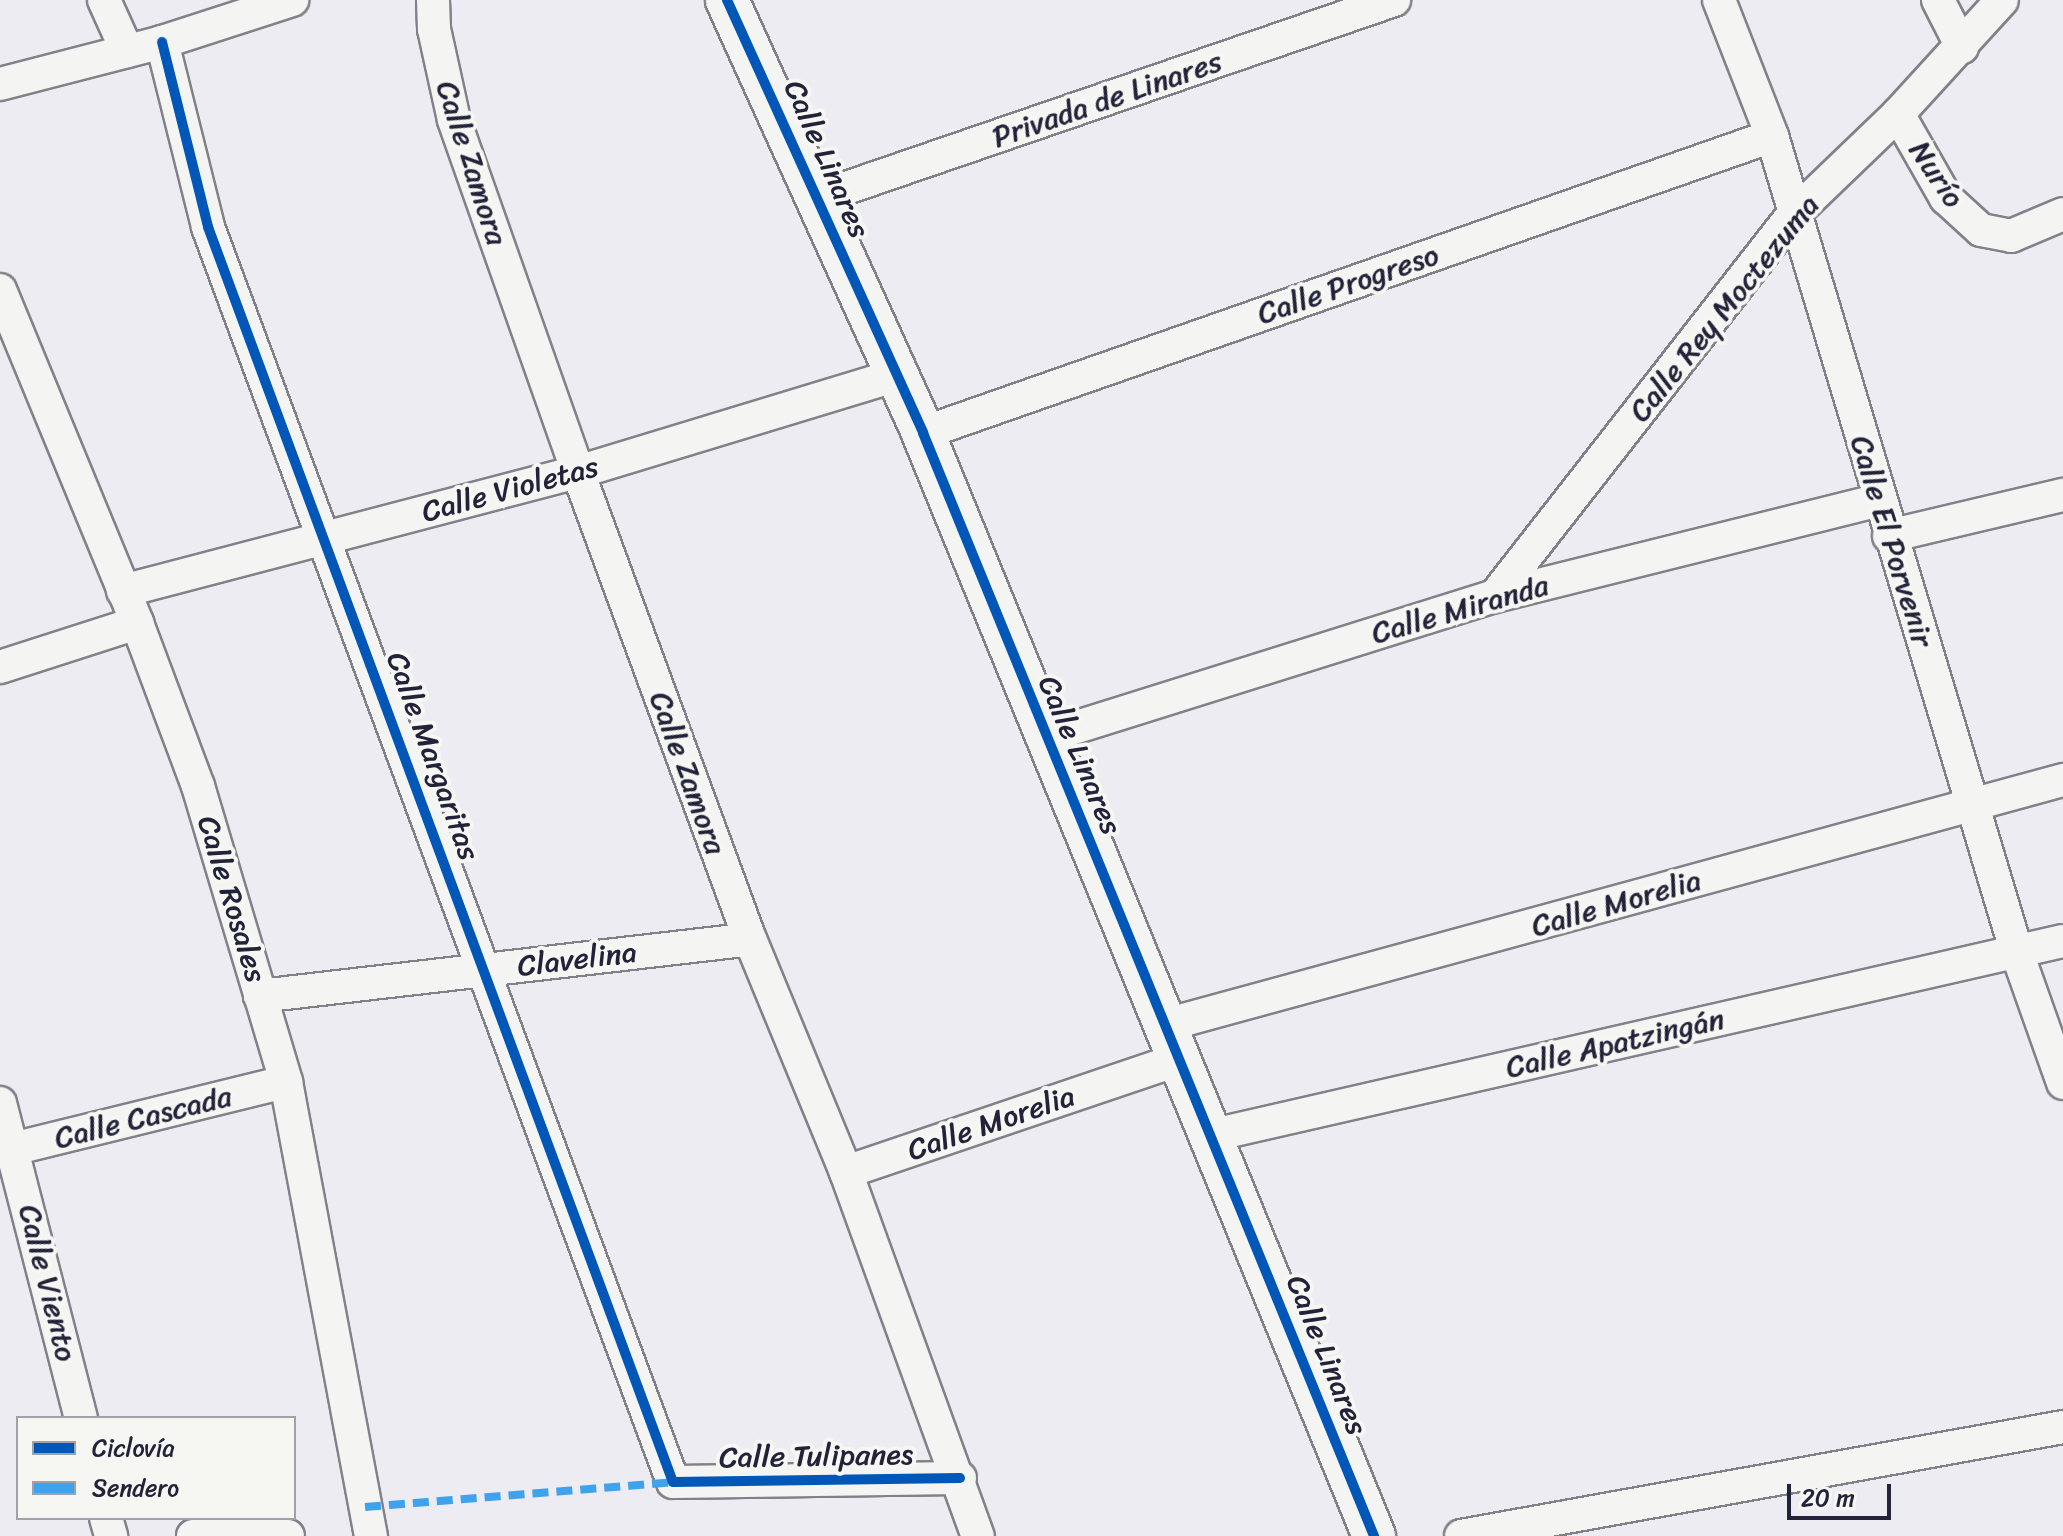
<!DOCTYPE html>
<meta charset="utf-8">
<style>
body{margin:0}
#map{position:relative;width:2063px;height:1536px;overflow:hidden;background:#edecf2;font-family:Sriracha,sans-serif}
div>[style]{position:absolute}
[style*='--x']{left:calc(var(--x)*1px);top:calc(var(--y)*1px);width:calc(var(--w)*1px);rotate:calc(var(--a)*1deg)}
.roads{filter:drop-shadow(2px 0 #828189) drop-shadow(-2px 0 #828189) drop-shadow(0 2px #828189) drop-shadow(0 -2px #828189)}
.minor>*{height:32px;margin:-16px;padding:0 16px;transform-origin:16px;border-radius:16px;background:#f4f4f3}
.tertiary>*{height:42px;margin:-21px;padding:0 21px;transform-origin:21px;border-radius:21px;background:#f4f4f3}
.quiet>*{height:8px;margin-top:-4px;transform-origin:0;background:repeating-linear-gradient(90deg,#3ea2ec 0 16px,transparent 0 24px)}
.cycleway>*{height:10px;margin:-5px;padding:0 5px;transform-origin:5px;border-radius:5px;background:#0057b8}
span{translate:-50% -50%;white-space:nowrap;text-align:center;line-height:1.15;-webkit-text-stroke:8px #f6f6f2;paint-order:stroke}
.street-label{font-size:30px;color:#22223b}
.legend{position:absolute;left:16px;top:1416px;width:280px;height:104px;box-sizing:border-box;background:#f6f6f2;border:2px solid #a1a1a9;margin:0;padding:10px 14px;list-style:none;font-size:24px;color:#22223b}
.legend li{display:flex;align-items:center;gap:16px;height:40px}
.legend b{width:40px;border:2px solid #a1a1a9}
.scale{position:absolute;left:1787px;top:1484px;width:104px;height:36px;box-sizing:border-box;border:4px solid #22223b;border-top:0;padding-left:10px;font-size:24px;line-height:28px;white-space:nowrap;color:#22223b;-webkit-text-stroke:6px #f6f6f2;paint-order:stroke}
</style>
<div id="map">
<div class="roads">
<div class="minor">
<div style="--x:104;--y:0;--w:56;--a:65.7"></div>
<div style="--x:433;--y:0;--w:29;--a:88"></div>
<div style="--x:434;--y:29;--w:93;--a:77.6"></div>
<div style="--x:454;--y:120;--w:373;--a:70.6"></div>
<div style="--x:578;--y:472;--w:498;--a:69.8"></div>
<div style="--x:750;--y:939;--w:252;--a:67.6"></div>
<div style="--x:846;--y:1172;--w:387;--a:70.1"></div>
<div style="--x:1719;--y:0;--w:146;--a:68.7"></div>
<div style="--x:1772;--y:136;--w:850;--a:73.31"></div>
<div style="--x:2016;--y:950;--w:141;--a:70.5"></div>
<div style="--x:1938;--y:0;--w:53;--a:62.9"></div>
<div style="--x:162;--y:42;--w:191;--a:76"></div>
<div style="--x:208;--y:227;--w:1338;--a:69.67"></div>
<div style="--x:673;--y:1482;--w:287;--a:-0.8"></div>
<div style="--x:0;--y:84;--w:167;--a:-14.5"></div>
<div style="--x:162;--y:42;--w:137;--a:-17.9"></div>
<div style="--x:1898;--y:114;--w:97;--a:60.3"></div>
<div style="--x:1946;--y:198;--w:47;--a:42.4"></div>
<div style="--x:1981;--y:230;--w:31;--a:11"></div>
<div style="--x:2011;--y:236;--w:56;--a:-22.9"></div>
<div style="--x:820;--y:197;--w:607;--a:-18.94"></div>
<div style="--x:0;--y:290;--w:360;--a:67.6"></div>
<div style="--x:137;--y:623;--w:174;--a:69.5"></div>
<div style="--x:198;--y:786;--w:309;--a:73.4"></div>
<div style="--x:286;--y:1082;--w:462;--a:79.4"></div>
<div style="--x:923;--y:433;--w:899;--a:-19.28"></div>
<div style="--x:1889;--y:536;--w:179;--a:-13.3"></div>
<div style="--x:123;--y:591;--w:470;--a:-14.7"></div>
<div style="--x:578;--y:472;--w:330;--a:-16.9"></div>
<div style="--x:1495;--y:596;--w:484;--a:-52"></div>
<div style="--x:1793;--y:215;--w:146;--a:-43.9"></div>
<div style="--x:1898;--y:114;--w:154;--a:-47.6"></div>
<div style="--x:0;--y:667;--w:144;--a:-17.8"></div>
<div style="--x:1045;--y:737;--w:472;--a:-17.4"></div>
<div style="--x:1495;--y:596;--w:396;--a:-14"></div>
<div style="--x:260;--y:996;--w:493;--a:-6.6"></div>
<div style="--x:1169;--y:1024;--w:927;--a:-15.27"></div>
<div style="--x:0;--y:1103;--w:325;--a:75.6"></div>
<div style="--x:1213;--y:1135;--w:872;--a:-12.86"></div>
<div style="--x:0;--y:1152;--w:294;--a:-13.8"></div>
<div style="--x:846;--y:1172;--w:355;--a:-18.7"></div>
<div style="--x:106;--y:1518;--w:19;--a:74"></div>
<div style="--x:193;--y:1536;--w:22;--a:-10"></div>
<div style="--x:215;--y:1532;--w:73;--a:3.1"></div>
<div style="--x:1461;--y:1536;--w:612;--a:-10.26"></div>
</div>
<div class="tertiary">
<div style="--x:727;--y:0;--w:475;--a:65.6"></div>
<div style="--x:923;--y:433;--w:1192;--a:67.76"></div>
</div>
</div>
<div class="quiet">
<div style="--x:365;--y:1507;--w:309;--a:-4.6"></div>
</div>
<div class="cycleway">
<div style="--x:727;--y:0;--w:475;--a:65.6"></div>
<div style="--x:923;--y:433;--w:1192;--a:67.76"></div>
<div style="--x:162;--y:42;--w:191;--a:76"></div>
<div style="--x:208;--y:227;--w:1338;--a:69.67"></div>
<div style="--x:673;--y:1482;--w:287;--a:-0.8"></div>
</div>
<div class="street-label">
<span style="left:1107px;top:99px;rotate:-19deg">Privada de Linares</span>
<span style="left:827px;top:159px;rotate:66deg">Calle Linares</span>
<span style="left:472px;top:163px;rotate:72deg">Calle Zamora</span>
<span style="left:1937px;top:174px;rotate:56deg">Nurío</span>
<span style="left:1348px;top:284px;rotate:-19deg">Calle Progreso</span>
<span style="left:1724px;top:308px;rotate:-51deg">Calle Rey Moctezuma</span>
<span style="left:510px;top:489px;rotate:-15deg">Calle Violetas</span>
<span style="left:1892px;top:541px;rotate:73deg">Calle El Porvenir</span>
<span style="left:1460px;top:609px;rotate:-16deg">Calle Miranda</span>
<span style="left:1080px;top:755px;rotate:67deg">Calle Linares</span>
<span style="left:433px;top:756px;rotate:70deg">Calle Margaritas</span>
<span style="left:688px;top:773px;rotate:70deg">Calle Zamora</span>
<span style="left:232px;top:899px;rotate:73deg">Calle Rosales</span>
<span style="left:1616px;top:903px;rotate:-16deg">Calle Morelia</span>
<span style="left:577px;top:959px;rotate:-7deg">Clavelina</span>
<span style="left:1615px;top:1043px;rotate:-13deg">Calle Apatzingán</span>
<span style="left:143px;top:1117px;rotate:-14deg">Calle Cascada</span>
<span style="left:991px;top:1123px;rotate:-19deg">Calle Morelia</span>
<span style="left:48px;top:1283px;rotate:76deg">Calle Viento</span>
<span style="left:1327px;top:1355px;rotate:68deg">Calle Linares</span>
<span style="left:816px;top:1456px;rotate:-1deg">Calle Tulipanes</span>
</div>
<ul class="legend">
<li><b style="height:10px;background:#0057b8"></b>Ciclovía</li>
<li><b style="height:10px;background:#3ea2ec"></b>Sendero</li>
</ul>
<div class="scale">20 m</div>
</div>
